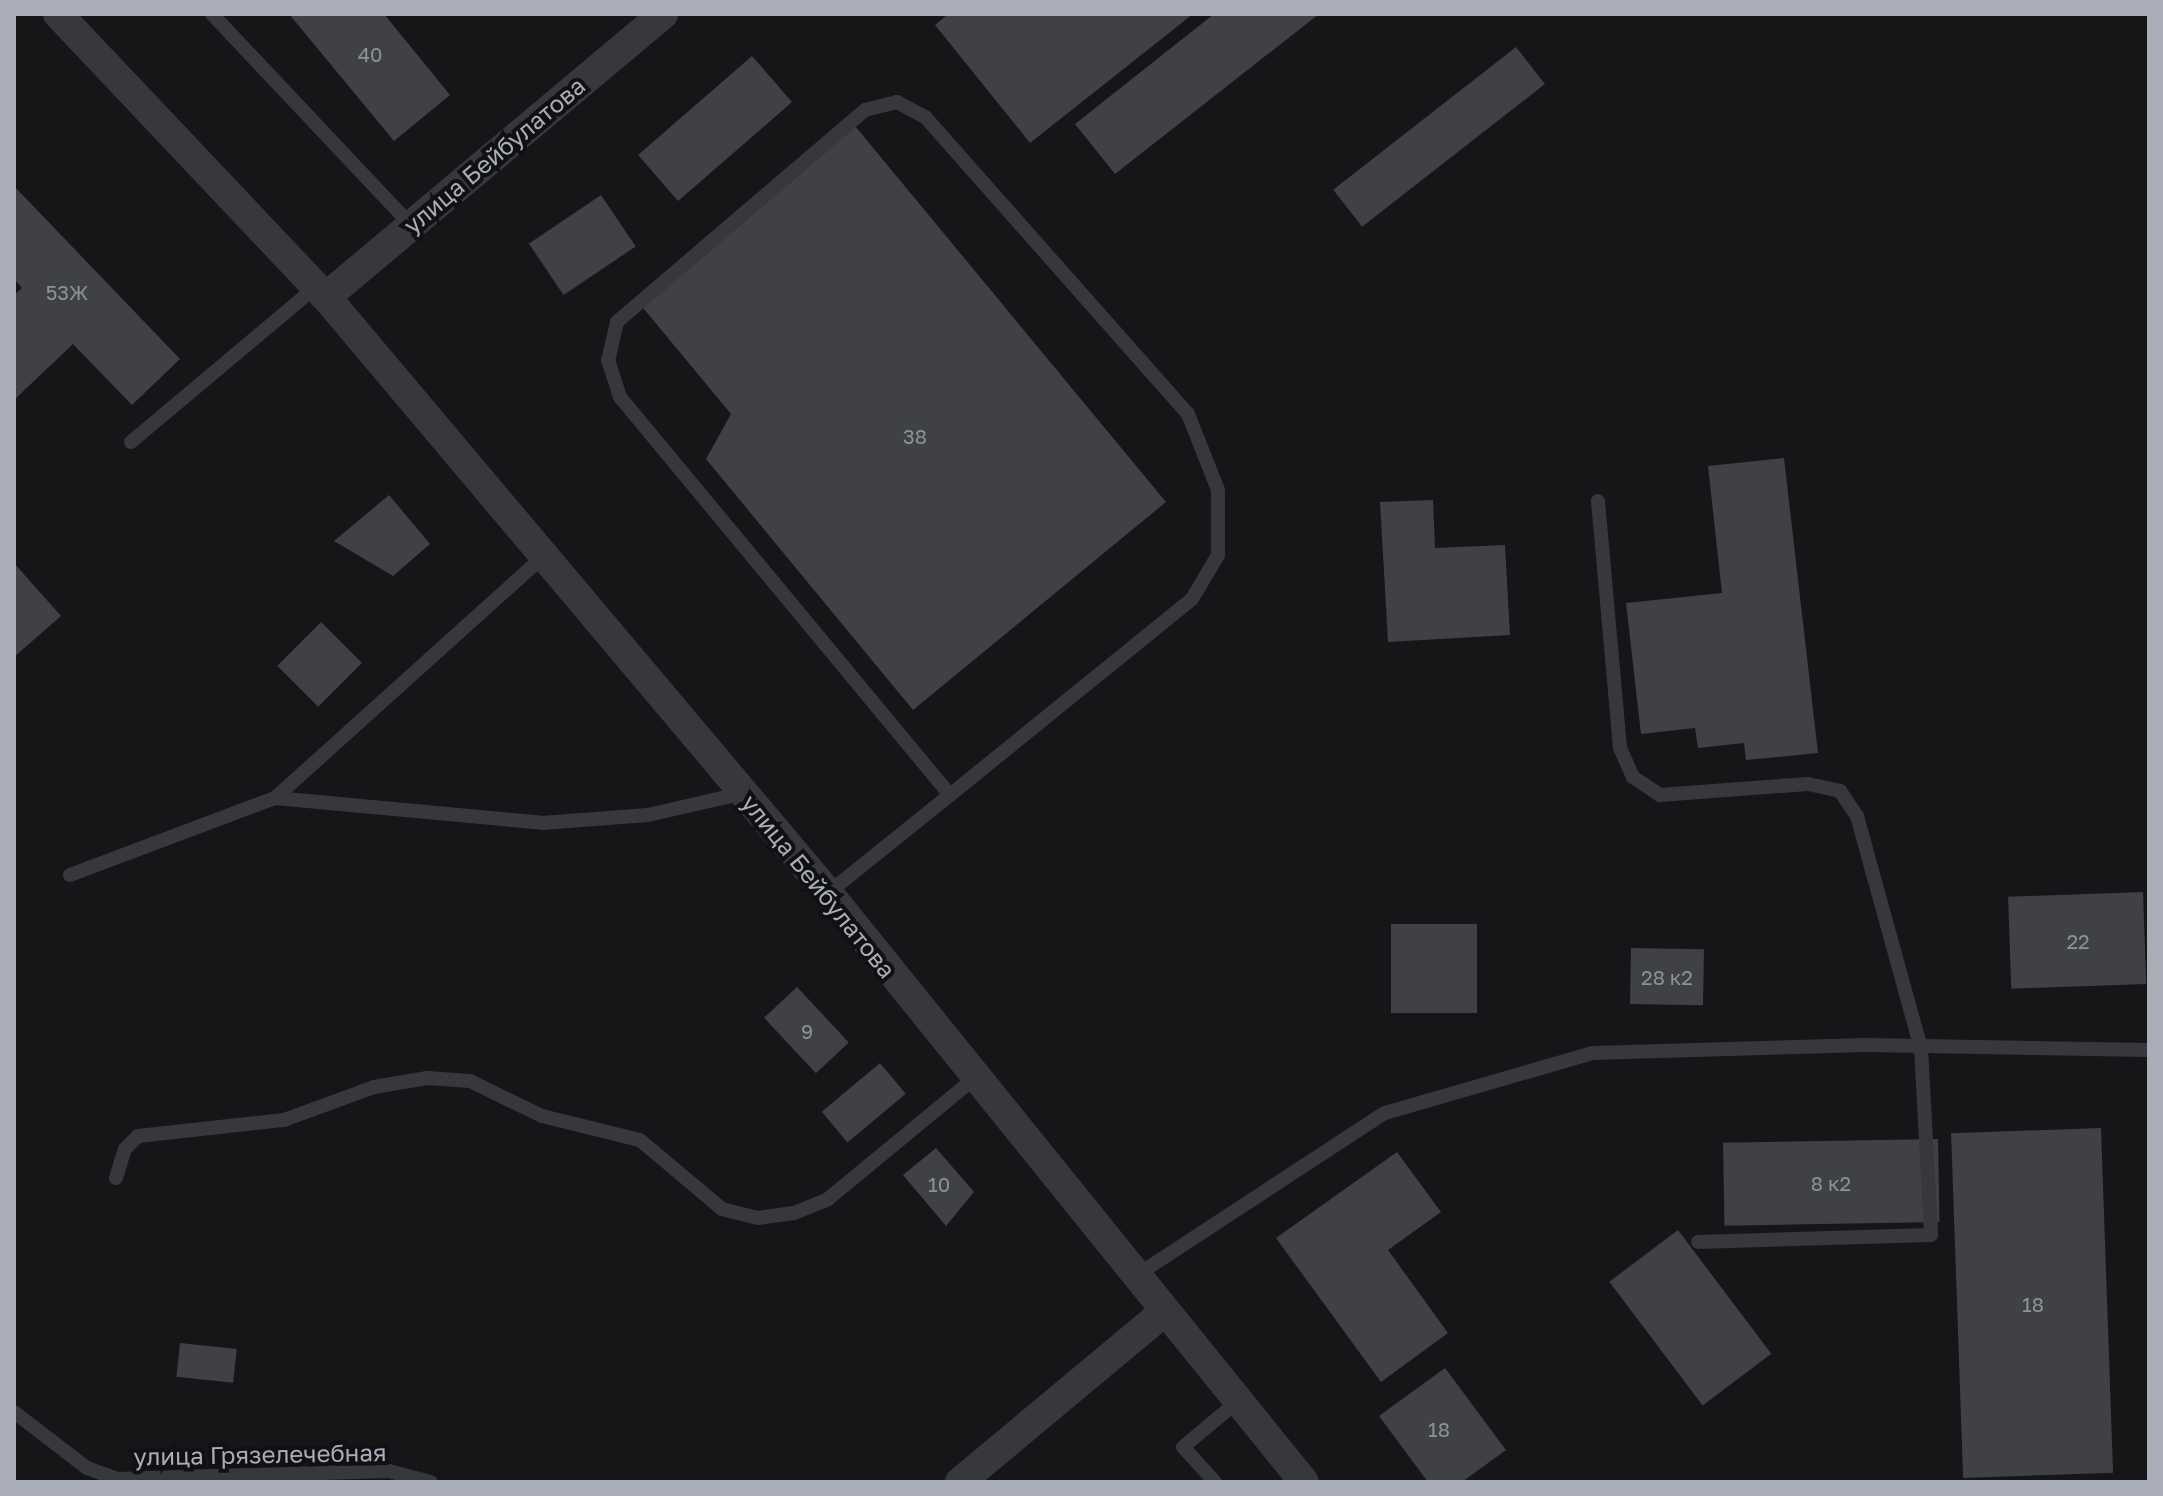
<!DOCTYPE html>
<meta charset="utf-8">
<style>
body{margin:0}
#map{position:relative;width:2163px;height:1496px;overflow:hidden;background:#161618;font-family:"Golos Text",sans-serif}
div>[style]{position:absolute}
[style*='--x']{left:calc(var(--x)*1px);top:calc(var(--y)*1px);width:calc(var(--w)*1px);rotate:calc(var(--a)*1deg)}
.building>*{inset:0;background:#404145;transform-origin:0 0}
.service>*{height:14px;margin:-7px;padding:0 7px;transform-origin:7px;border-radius:7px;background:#37383d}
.minor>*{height:30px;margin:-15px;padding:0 15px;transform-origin:15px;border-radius:15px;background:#37383d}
span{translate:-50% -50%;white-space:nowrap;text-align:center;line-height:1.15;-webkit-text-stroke:8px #111113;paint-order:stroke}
.number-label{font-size:20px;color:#8e929b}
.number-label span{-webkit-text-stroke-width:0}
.street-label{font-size:24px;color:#a8adb8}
.frame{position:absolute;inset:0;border:16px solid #a8adb8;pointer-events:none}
</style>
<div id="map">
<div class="building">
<div style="clip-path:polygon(289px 14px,384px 14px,450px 95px,394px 141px)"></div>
<div style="clip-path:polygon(948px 14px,1193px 14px,1030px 143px,935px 25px)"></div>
<div style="clip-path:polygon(1214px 14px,1319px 14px,1115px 174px,1075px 124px)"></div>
<div style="left:1516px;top:47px;width:47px;height:232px;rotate:52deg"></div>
<div style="left:752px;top:56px;width:61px;height:151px;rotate:49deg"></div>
<div style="clip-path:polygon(855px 126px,1166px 502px,913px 710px,706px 459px,731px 414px,639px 303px)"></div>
<div style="clip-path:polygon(14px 186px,180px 359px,132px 405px,73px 344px,14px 400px,14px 295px,22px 288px,14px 279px)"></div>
<div style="left:601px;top:195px;width:62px;height:87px;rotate:56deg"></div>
<div style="clip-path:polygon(1784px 458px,1818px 753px,1746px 760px,1744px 743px,1698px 748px,1695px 728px,1641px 734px,1626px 603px,1722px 593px,1708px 466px)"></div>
<div style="clip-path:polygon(389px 495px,430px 544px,393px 576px,334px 541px)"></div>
<div style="clip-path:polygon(1433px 500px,1435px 548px,1505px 545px,1510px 635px,1388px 642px,1380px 502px)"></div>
<div style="clip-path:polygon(14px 563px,61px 616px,14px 657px)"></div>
<div style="left:321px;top:622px;width:58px;height:62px;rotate:45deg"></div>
<div style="left:2143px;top:892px;width:92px;height:135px;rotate:88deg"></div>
<div style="left:1391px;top:924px;width:86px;height:89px"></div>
<div style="left:1631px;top:948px;width:73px;height:56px;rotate:1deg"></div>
<div style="left:797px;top:987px;width:76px;height:45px;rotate:47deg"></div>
<div style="left:880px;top:1063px;width:40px;height:76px;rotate:50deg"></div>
<div style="left:2101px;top:1128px;width:345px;height:150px;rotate:88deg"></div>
<div style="left:1938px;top:1139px;width:83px;height:215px;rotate:89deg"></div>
<div style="clip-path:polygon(936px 1148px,974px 1192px,946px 1226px,903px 1175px)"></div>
<div style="clip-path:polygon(1397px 1152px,1441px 1212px,1388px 1250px,1448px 1333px,1381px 1382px,1276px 1238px)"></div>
<div style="left:1678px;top:1230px;width:155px;height:86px;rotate:53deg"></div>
<div style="left:180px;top:1343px;width:57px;height:34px;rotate:6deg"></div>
<div style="clip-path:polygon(1445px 1368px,1506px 1450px,1462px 1482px,1428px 1482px,1379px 1416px)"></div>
</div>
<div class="service">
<div style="--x:212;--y:14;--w:290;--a:46.7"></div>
<div style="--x:131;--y:442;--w:241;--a:-40"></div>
<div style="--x:1598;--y:501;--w:248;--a:84.9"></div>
<div style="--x:1620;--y:748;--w:32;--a:66"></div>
<div style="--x:1633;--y:777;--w:32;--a:34"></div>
<div style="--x:1660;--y:795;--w:148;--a:-4.3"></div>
<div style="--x:1808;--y:784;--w:33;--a:12"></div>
<div style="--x:1840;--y:791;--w:30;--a:56"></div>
<div style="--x:1857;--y:816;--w:241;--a:74.6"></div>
<div style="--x:1921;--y:1048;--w:187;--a:86.9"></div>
<div style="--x:1931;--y:1235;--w:233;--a:178.3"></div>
<div style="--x:275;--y:798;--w:362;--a:-42"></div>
<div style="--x:70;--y:875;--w:219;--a:-20.6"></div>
<div style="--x:275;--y:798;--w:268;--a:5.3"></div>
<div style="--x:542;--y:823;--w:106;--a:-4.3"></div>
<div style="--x:648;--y:815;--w:98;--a:-12.9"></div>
<div style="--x:828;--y:893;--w:156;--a:-38.8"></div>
<div style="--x:950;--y:795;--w:311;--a:-39"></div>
<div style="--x:1192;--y:599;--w:51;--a:-59.4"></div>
<div style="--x:1218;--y:555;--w:65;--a:-90"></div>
<div style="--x:1218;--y:490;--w:82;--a:-111.5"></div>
<div style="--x:1188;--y:414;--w:397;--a:-131.5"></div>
<div style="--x:925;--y:117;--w:32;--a:-152"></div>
<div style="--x:897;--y:102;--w:33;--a:166"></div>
<div style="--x:865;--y:110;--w:326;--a:139.5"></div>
<div style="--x:617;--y:322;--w:39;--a:103"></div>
<div style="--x:608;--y:360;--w:39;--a:72"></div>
<div style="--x:620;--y:397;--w:517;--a:50.34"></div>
<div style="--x:116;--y:1178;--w:30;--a:-73"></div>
<div style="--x:125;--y:1149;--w:18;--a:-45"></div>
<div style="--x:138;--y:1136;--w:147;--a:-6.3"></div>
<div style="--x:284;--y:1120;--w:96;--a:-20.1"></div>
<div style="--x:374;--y:1087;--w:54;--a:-9.6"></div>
<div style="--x:427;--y:1078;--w:43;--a:4"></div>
<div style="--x:470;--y:1081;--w:80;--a:25.9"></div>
<div style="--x:542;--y:1116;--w:101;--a:13.8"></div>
<div style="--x:640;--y:1140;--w:107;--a:40.1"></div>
<div style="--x:722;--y:1209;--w:37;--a:14"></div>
<div style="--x:758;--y:1218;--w:36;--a:-8"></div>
<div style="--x:794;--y:1213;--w:37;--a:-22"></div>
<div style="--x:828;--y:1199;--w:190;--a:-39.5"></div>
<div style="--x:1137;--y:1275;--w:296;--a:-33.2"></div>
<div style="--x:1385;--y:1113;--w:216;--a:-16.1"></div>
<div style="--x:1593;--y:1053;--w:273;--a:-1.7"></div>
<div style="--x:1866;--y:1045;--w:283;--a:1"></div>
<div style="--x:14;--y:1412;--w:92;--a:37.5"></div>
<div style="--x:87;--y:1468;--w:32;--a:20"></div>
<div style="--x:117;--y:1479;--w:272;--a:-1.7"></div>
<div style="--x:389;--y:1471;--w:43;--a:14.7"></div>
<div style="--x:1215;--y:1482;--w:47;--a:-132.4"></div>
<div style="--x:1183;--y:1447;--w:72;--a:-39.9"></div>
</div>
<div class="minor">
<div style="--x:58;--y:14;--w:390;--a:46.6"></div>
<div style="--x:326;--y:297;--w:779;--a:49.89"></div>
<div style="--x:828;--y:893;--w:757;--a:51.06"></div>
<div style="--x:326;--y:297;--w:440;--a:-40"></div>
<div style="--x:960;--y:1482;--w:267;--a:-39.8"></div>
</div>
<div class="number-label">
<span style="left:370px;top:54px">40</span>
<span style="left:67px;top:292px">53Ж</span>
<span style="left:915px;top:436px">38</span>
<span style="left:2078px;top:941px">22</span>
<span style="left:1667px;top:977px">28 к2</span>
<span style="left:807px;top:1031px">9</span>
<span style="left:1831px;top:1183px">8 к2</span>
<span style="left:939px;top:1184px">10</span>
<span style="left:2033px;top:1304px">18</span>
<span style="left:1439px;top:1429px">18</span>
</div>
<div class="street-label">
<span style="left:494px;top:155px;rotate:-40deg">улица Бейбулатова</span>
<span style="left:819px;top:886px;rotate:51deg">улица Бейбулатова</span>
<span style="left:260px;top:1454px;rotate:-1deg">улица Грязелечебная</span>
</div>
<div class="frame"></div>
</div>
